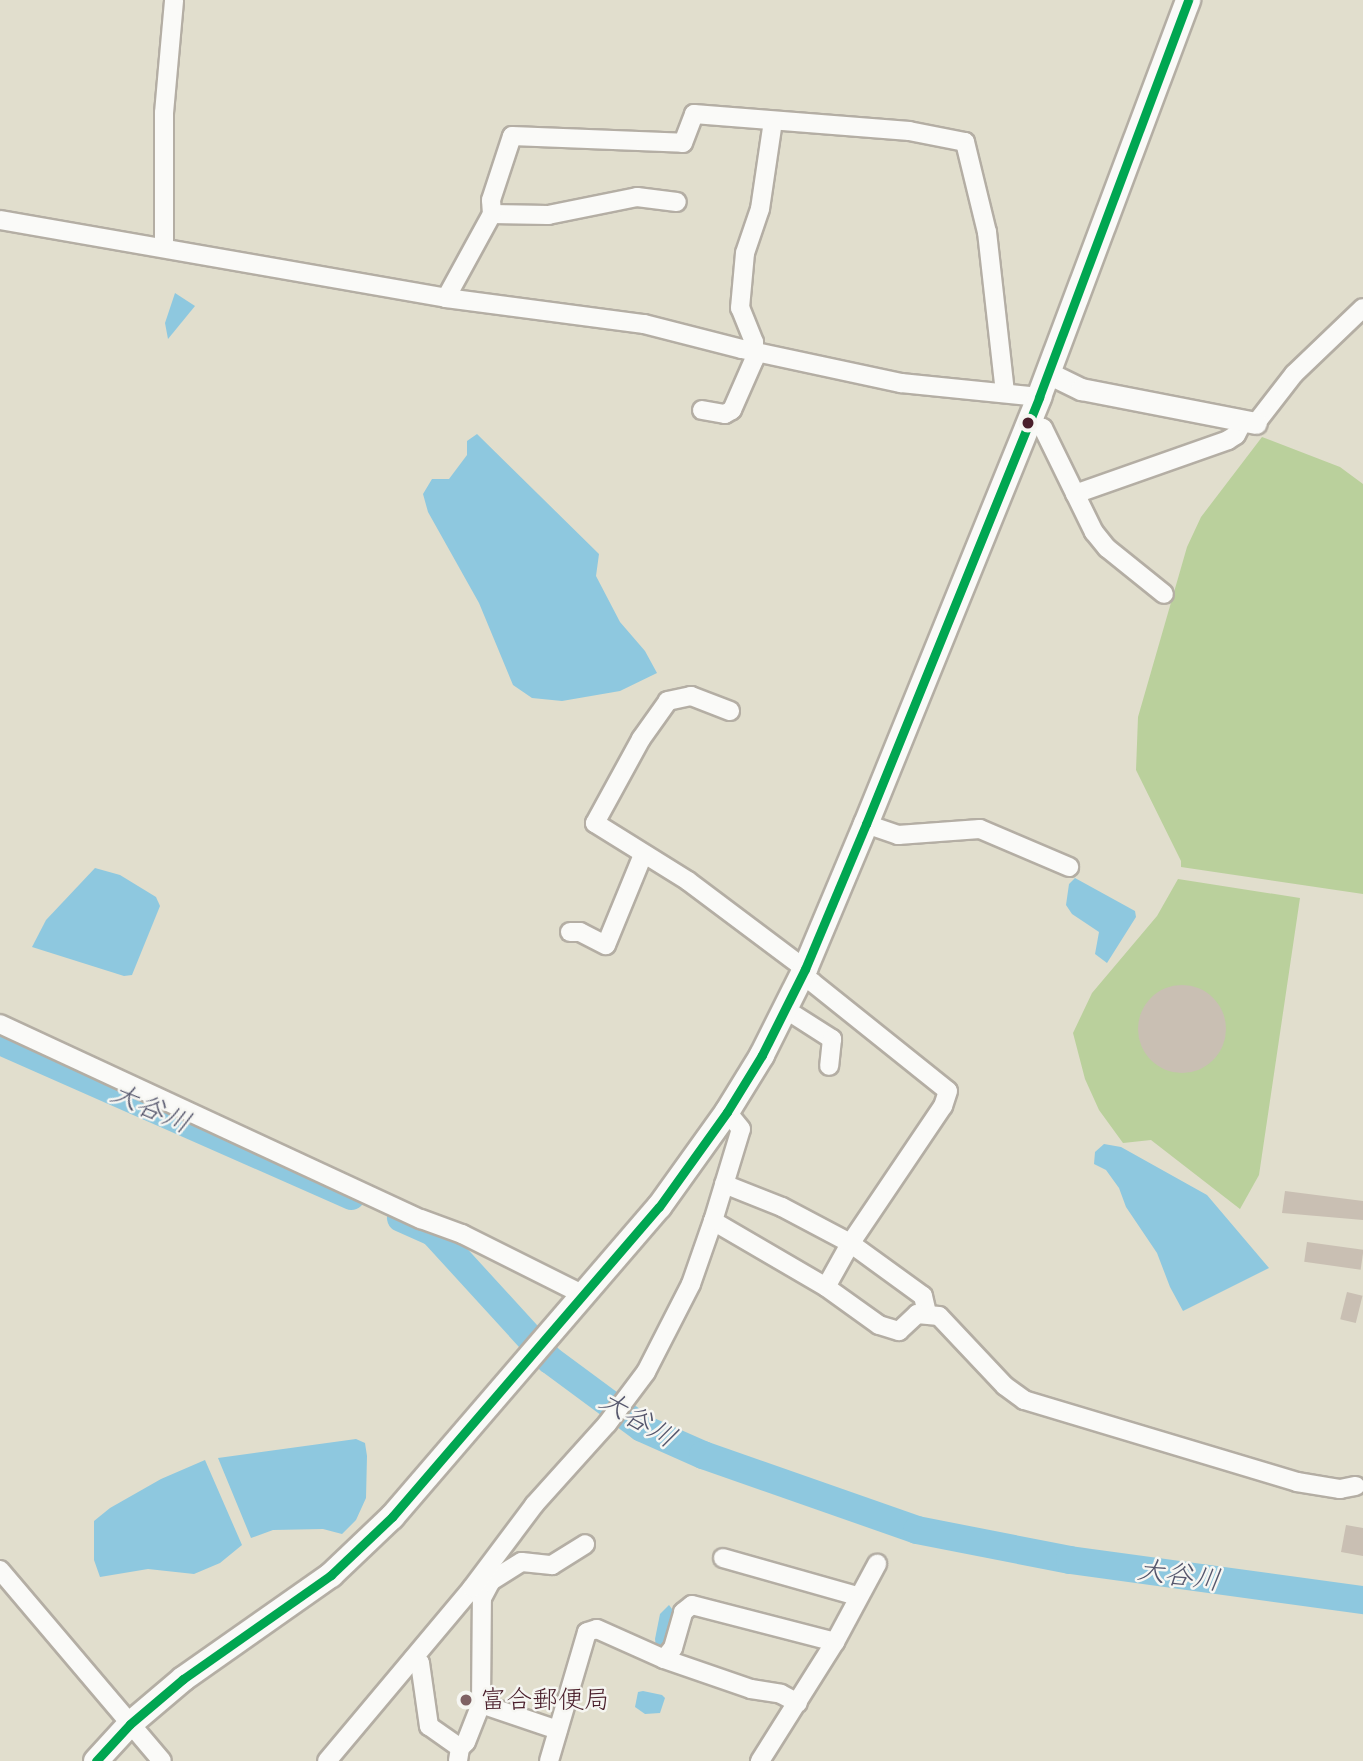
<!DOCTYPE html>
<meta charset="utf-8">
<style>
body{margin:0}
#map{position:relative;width:1363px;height:1761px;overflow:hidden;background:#e1decd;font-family:Sriracha,"Klee One",sans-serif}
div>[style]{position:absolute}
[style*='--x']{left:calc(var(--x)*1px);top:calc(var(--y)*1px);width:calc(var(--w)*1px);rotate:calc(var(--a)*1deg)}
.green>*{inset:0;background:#bad09c}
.water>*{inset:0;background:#8ec8df}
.river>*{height:28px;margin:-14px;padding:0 14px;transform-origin:14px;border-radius:14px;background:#8ec8df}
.building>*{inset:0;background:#c9bfb3;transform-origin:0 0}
.round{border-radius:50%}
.roads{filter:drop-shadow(2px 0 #b4aea4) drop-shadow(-2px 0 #b4aea4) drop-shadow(0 2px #b4aea4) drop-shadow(0 -2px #b4aea4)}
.minor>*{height:18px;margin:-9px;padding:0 9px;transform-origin:9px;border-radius:9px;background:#fafaf8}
.tertiary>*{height:21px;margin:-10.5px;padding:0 10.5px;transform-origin:10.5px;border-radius:10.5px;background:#fafaf8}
.secondary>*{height:24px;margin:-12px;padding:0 12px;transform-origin:12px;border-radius:12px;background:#fafaf8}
.bus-1>*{height:9px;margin:-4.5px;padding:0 4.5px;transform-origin:4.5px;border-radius:4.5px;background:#00a651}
.dots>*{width:19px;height:19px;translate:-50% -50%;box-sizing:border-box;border:4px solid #f6f6f2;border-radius:50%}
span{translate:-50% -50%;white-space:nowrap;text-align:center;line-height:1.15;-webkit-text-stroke:5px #f6f6f2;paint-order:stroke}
.poi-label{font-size:26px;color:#4a1f2b}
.left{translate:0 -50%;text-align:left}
.water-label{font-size:28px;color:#56576d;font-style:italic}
</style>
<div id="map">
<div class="green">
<div style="clip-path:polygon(1262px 437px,1340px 467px,1363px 484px,1363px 894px,1181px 867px,1181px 861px,1136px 770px,1138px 717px,1187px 547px,1201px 517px)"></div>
<div style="clip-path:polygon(1178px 879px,1300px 898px,1259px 1175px,1240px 1209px,1151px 1140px,1123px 1143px,1099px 1110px,1085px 1079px,1073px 1033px,1092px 993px,1157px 916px)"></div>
</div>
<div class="water">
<div style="clip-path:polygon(175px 293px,195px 306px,168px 339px,165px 323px)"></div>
<div style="clip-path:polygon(477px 434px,599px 554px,596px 576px,620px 622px,645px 651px,657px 673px,620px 691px,562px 701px,532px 698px,513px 685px,479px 603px,428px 512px,423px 494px,432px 479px,449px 479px,467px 455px,467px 441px)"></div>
<div style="clip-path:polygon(95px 868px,120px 875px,156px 897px,160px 906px,132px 975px,124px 976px,32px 947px,46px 920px)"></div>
<div style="clip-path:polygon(1075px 878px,1135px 911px,1136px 917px,1107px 963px,1095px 954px,1099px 932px,1072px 914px,1066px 905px,1069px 884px)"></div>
<div style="clip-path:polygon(1104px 1144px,1121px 1147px,1207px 1195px,1269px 1268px,1183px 1311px,1170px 1287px,1157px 1253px,1126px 1207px,1119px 1188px,1106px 1170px,1094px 1164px,1095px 1152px)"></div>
<div style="clip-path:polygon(356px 1439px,365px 1443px,367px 1456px,366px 1498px,356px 1520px,342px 1534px,323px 1529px,273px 1530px,251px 1538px,218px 1458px)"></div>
<div style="clip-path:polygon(205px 1460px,242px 1545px,220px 1563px,194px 1574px,148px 1569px,100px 1577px,94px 1560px,94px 1521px,110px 1508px,161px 1479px)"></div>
<div style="clip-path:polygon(669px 1605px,675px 1613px,665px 1650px,656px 1648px,655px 1639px,660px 1614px)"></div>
<div style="clip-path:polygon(643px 1691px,662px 1695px,665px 1698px,660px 1713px,645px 1714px,635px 1707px,638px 1692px)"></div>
</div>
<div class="river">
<div style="--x:0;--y:1041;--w:384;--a:23.8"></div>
<div style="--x:401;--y:1218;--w:35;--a:24"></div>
<div style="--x:433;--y:1232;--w:173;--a:47.6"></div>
<div style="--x:550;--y:1360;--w:114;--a:36.5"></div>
<div style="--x:642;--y:1428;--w:67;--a:23.9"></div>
<div style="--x:703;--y:1455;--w:227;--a:19.3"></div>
<div style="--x:917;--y:1530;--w:156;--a:11.1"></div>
<div style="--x:1070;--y:1560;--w:296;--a:7.8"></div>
</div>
<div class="building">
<div class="round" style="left:1138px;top:985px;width:88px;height:88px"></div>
<div style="clip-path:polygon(1285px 1191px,1363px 1201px,1363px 1220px,1282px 1213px)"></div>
<div style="left:1307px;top:1242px;width:57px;height:20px;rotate:8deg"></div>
<div style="left:1347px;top:1292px;width:16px;height:28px;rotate:14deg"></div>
<div style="clip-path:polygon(1346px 1525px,1363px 1528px,1363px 1556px,1341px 1552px)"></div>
</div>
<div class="roads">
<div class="minor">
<div style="--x:492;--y:214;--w:56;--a:1"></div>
<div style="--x:548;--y:215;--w:91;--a:-11.4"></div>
<div style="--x:637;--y:197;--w:40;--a:7.1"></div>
<div style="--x:0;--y:220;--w:453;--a:9.9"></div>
<div style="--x:446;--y:298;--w:200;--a:7.5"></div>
<div style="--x:644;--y:324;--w:101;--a:14.3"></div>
<div style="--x:742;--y:349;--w:163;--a:12.1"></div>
<div style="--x:901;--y:383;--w:139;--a:5.8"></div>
<div style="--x:164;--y:248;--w:135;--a:-90"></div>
<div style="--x:164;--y:113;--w:113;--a:-84.9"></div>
<div style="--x:446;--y:298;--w:96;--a:-61.3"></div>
<div style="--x:492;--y:214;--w:14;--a:-94"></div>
<div style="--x:491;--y:200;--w:67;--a:-71.8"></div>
<div style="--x:512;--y:136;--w:171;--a:2.3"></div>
<div style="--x:683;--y:143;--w:31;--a:-69"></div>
<div style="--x:694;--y:114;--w:216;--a:4.5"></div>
<div style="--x:909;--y:131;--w:57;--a:11.1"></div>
<div style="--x:965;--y:142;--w:93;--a:76.3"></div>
<div style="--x:987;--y:232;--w:161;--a:83.6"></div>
<div style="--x:702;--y:410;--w:23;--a:10"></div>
<div style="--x:725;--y:414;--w:8;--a:-30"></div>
<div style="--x:732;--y:410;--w:55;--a:-66.3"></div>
<div style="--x:754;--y:360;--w:18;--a:-90"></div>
<div style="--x:754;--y:342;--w:37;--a:-112"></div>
<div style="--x:740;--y:308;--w:55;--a:-84.8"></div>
<div style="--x:745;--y:253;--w:46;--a:-71.2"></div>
<div style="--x:760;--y:209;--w:89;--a:-81.6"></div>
<div style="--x:1028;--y:422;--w:16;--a:22"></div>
<div style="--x:1043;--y:428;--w:116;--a:63.9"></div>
<div style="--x:1094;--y:532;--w:21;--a:51"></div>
<div style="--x:1107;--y:548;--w:73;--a:38.9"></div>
<div style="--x:1256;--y:423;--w:62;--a:-52.2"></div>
<div style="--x:1294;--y:374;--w:95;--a:-43.7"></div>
<div style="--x:1075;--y:494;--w:162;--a:-19.4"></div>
<div style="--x:1228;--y:440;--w:9;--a:-32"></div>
<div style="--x:1236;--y:435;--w:16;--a:-63"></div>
<div style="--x:730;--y:711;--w:42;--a:-159"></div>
<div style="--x:691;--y:696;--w:24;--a:168"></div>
<div style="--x:668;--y:701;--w:47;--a:125.4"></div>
<div style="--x:641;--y:739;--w:96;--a:118.7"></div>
<div style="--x:595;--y:823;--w:110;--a:31.9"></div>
<div style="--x:688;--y:881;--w:146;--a:36.9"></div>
<div style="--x:866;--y:824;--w:34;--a:19"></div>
<div style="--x:898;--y:835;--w:82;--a:-4.2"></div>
<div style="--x:980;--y:829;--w:97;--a:23.1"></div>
<div style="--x:570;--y:932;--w:10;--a:0"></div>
<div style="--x:580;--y:932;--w:29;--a:27"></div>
<div style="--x:606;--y:945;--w:97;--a:-67.7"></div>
<div style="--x:800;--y:978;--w:13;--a:18"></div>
<div style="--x:812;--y:982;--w:174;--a:38.7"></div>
<div style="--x:948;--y:1091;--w:16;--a:108"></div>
<div style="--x:943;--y:1106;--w:166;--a:124"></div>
<div style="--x:850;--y:1244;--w:49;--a:119.2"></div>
<div style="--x:785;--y:1009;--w:56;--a:32.6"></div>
<div style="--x:832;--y:1039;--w:27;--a:96"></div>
<div style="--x:0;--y:1024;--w:464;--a:24.9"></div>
<div style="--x:421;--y:1219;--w:44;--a:20.1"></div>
<div style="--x:462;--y:1234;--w:136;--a:26.6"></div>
<div style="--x:724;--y:1184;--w:62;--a:21.6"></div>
<div style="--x:782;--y:1207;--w:77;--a:27.9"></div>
<div style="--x:850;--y:1243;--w:90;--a:36"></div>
<div style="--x:923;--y:1296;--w:17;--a:77"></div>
<div style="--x:713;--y:1221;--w:131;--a:30.3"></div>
<div style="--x:826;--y:1287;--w:65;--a:35.6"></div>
<div style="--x:879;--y:1325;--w:21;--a:17"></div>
<div style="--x:899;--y:1331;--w:25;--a:-43"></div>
<div style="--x:917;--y:1314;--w:22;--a:5"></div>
<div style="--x:939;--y:1316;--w:96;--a:46.7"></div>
<div style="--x:1005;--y:1386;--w:24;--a:36"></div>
<div style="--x:1024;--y:1400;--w:285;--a:16.7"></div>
<div style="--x:1297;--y:1482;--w:44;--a:9.2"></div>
<div style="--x:1340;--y:1489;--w:16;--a:-11"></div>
<div style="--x:723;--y:1558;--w:139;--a:15.8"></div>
<div style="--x:0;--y:1570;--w:250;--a:49.7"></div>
<div style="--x:482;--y:1598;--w:19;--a:-62"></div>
<div style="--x:491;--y:1581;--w:36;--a:-32"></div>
<div style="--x:522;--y:1562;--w:30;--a:6"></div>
<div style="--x:552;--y:1565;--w:39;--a:-32"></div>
<div style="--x:413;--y:1659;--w:8;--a:30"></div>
<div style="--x:420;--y:1663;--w:64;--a:81.9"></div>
<div style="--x:429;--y:1726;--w:38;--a:35"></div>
<div style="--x:460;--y:1748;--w:13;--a:99"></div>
<div style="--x:664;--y:1659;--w:14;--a:-51"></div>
<div style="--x:673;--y:1648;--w:37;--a:-74"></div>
<div style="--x:683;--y:1612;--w:11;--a:-38"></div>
<div style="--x:692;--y:1605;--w:148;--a:14.5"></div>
<div style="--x:481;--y:1704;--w:81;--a:18.7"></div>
<div style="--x:460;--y:1748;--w:8;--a:-45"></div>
<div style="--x:466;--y:1742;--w:41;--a:-68.5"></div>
<div style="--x:481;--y:1704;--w:106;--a:-89.5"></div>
<div style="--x:482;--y:1598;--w:14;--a:-135"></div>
<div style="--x:327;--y:1761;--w:226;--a:-50"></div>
<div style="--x:472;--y:1588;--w:104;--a:-53.2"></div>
<div style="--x:534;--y:1505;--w:109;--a:-48"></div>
<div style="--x:607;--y:1424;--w:65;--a:-53.1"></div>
<div style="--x:646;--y:1372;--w:99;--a:-62.9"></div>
<div style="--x:691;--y:1284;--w:67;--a:-70.8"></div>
<div style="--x:713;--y:1221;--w:96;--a:-73.1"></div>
<div style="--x:741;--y:1129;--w:22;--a:-129"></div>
<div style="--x:549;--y:1761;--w:134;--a:-73.6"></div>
<div style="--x:587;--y:1632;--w:10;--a:-17"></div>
<div style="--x:597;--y:1629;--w:73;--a:24.1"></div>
<div style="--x:664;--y:1659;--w:92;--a:19"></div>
<div style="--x:751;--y:1689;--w:30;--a:9"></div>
<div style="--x:781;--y:1694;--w:19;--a:28"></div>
<div style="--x:760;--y:1761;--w:141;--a:-57.8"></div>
<div style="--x:835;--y:1642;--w:89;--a:-61.7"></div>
</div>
<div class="tertiary">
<div style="--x:1048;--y:373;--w:37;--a:26"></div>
<div style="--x:1081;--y:389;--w:178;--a:11"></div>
</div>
<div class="secondary">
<div style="--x:96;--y:1761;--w:50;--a:-47.4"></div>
<div style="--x:130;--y:1724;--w:70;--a:-40.3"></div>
<div style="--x:183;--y:1679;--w:181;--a:-35.1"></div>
<div style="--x:331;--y:1575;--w:84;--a:-43.6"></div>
<div style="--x:392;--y:1517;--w:409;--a:-49.3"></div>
<div style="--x:659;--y:1207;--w:117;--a:-54.4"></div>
<div style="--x:727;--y:1112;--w:67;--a:-58.4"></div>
<div style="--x:762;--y:1055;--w:96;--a:-63.4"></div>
<div style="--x:805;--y:969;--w:157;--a:-67.2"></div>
<div style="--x:866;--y:824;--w:461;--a:-67.9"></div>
<div style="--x:1039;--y:397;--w:424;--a:-69.4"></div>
</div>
</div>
<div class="bus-1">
<div style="--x:96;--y:1761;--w:50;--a:-47.4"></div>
<div style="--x:130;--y:1724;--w:70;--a:-40.3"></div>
<div style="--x:183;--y:1679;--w:181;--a:-35.1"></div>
<div style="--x:331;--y:1575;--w:84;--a:-43.6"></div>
<div style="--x:392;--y:1517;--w:409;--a:-49.3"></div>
<div style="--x:659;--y:1207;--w:117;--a:-54.4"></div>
<div style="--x:727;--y:1112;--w:67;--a:-58.4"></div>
<div style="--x:762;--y:1055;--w:96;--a:-63.4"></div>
<div style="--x:805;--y:969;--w:157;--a:-67.2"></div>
<div style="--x:866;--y:824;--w:461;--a:-67.9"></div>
<div style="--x:1039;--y:397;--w:424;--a:-69.4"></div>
</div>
<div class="dots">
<div style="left:1028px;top:423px;background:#4a1f2b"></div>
<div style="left:466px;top:1700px;background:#7f6264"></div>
</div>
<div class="poi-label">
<span class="left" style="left:480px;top:1700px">富合郵便局</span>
</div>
<div class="water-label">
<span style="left:151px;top:1108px;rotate:24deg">大谷川</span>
<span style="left:638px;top:1419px;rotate:31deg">大谷川</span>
<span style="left:1179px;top:1575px;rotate:8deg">大谷川</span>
</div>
</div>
